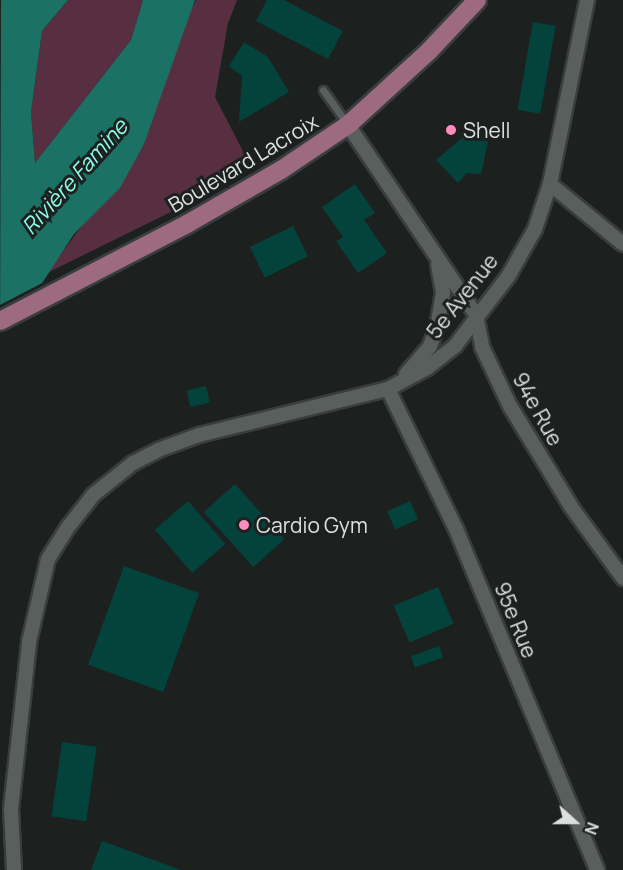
<!DOCTYPE html>
<meta charset="utf-8">
<style>
body{margin:0}
#map{position:relative;width:623px;height:870px;overflow:hidden;background:#1c2120;font-family:Manrope,sans-serif}
div>[style]{position:absolute}
[style*='--x']{left:calc(var(--x)*1px);top:calc(var(--y)*1px);width:calc(var(--w)*1px);rotate:calc(var(--a)*1deg)}
.green>*{inset:0;background:#582f41}
.water>*{inset:0;background:#1c7165}
.pier>*{inset:0;background:#1c2120}
.building>*{inset:0;background:#03433b;transform-origin:0 0}
.roads{filter:drop-shadow(2px 0 #3a3d3d) drop-shadow(-2px 0 #3a3d3d) drop-shadow(0 2px #3a3d3d) drop-shadow(0 -2px #3a3d3d)}
.lane>*{height:7px;margin:-3.5px;padding:0 3.5px;transform-origin:3.5px;border-radius:3.5px;background:#595f5d}
.street>*{height:14px;margin:-7px;padding:0 7px;transform-origin:7px;border-radius:7px;background:#595f5d}
.primary>*{height:18px;margin:-9px;padding:0 9px;transform-origin:9px;border-radius:9px;background:#9d6a80}
.dots>*{width:16px;height:16px;translate:-50% -50%;box-sizing:border-box;border:3px solid #1c2120;border-radius:50%}
span{translate:-50% -50%;white-space:nowrap;text-align:center;line-height:1.15;-webkit-text-stroke:6px #1c2120;paint-order:stroke}
.poi-label{font-size:21px;color:#dde0df}
.left{translate:0 -50%;text-align:left}
.street-label{font-size:21px;color:#dde0df}
.water-label{font-size:22px;color:#8dfae7;font-style:italic}
.north{position:absolute;left:545px;top:792px;width:60px;height:60px;-webkit-text-stroke:4px #1c2120;paint-order:stroke;rotate:111deg;font-size:16px;font-weight:700;line-height:24px;text-align:center;color:#dde0df}
.north::after{content:'';display:block;margin:auto;width:21px;height:27px;background:#dde0df;clip-path:polygon(50% 0,100% 100%,50% 72%,0 100%)}
</style>
<div id="map">
<div class="green">
<div style="clip-path:polygon(68px 0,143px 0,131px 40px,35px 163px,31px 112px,42px 31px)"></div>
<div style="clip-path:polygon(196px 0,237px 0,228px 23px,215px 97px,245px 155px,187px 204px,47px 273px,81px 227px)"></div>
</div>
<div class="water">
<div style="clip-path:polygon(1px 0,68px 0,42px 31px,31px 112px,35px 163px,131px 40px,143px 0,195px 0,144px 144px,120px 188px,74px 234px,0 348px)"></div>
</div>
<div class="pier">
<div style="clip-path:polygon(46px 281px,3px 349px,0 350px,0 305px)"></div>
</div>
<div class="building">
<div style="clip-path:polygon(267px 0,284px 0,343px 31px,328px 59px,256px 21px)"></div>
<div style="left:533px;top:22px;width:23px;height:89px;rotate:10deg"></div>
<div style="clip-path:polygon(244px 42px,268px 57px,289px 92px,239px 122px,242px 76px,229px 66px)"></div>
<div style="clip-path:polygon(474px 128px,488px 142px,481px 174px,467px 173px,458px 183px,436px 160px)"></div>
<div style="clip-path:polygon(355px 184px,375px 213px,364px 220px,387px 253px,358px 273px,336px 241px,343px 237px,322px 207px)"></div>
<div style="left:293px;top:226px;width:34px;height:48px;rotate:64deg"></div>
<div style="left:206px;top:386px;width:17px;height:20px;rotate:77deg"></div>
<div style="left:235px;top:484px;width:74px;height:42px;rotate:48deg"></div>
<div style="left:188px;top:501px;width:57px;height:44px;rotate:49deg"></div>
<div style="left:410px;top:501px;width:20px;height:25px;rotate:66deg"></div>
<div style="left:124px;top:566px;width:80px;height:105px;rotate:20deg"></div>
<div style="left:438px;top:587px;width:40px;height:48px;rotate:67deg"></div>
<div style="left:439px;top:646px;width:12px;height:30px;rotate:70deg"></div>
<div style="left:62px;top:742px;width:35px;height:75px;rotate:8deg"></div>
<div style="clip-path:polygon(102px 841px,181px 870px,91px 870px)"></div>
</div>
<div class="roads">
<div class="lane">
<div style="--x:323;--y:90;--w:43;--a:54.5"></div>
</div>
<div class="street">
<div style="--x:348;--y:125;--w:229;--a:56"></div>
<div style="--x:476;--y:315;--w:33;--a:79"></div>
<div style="--x:482;--y:347;--w:65;--a:64.6"></div>
<div style="--x:510;--y:406;--w:119;--a:58.7"></div>
<div style="--x:572;--y:508;--w:87;--a:53.9"></div>
<div style="--x:550;--y:184;--w:94;--a:39.4"></div>
<div style="--x:406;--y:374;--w:37;--a:-49"></div>
<div style="--x:430;--y:346;--w:20;--a:-70"></div>
<div style="--x:437;--y:327;--w:35;--a:-80"></div>
<div style="--x:443;--y:293;--w:29;--a:-100"></div>
<div style="--x:388;--y:389;--w:156;--a:64.1"></div>
<div style="--x:456;--y:529;--w:369;--a:67.5"></div>
<div style="--x:14;--y:870;--w:61;--a:-92.8"></div>
<div style="--x:11;--y:809;--w:168;--a:-83.8"></div>
<div style="--x:29;--y:642;--w:85;--a:-77.1"></div>
<div style="--x:48;--y:559;--w:39;--a:-58"></div>
<div style="--x:69;--y:526;--w:39;--a:-52"></div>
<div style="--x:93;--y:495;--w:51;--a:-38.7"></div>
<div style="--x:133;--y:463;--w:28;--a:-27"></div>
<div style="--x:158;--y:450;--w:44;--a:-20.1"></div>
<div style="--x:199;--y:435;--w:195;--a:-13.7"></div>
<div style="--x:388;--y:389;--w:44;--a:-28.3"></div>
<div style="--x:427;--y:368;--w:36;--a:-38"></div>
<div style="--x:455;--y:346;--w:89;--a:-52.7"></div>
<div style="--x:509;--y:275;--w:53;--a:-60.5"></div>
<div style="--x:535;--y:229;--w:47;--a:-71.6"></div>
<div style="--x:550;--y:184;--w:188;--a:-78.6"></div>
</div>
<div class="primary">
<div style="--x:0;--y:321;--w:211;--a:-27.4"></div>
<div style="--x:187;--y:224;--w:108;--a:-29.9"></div>
<div style="--x:281;--y:170;--w:81;--a:-33.9"></div>
<div style="--x:348;--y:125;--w:110;--a:-42.4"></div>
<div style="--x:429;--y:51;--w:70;--a:-46.7"></div>
</div>
</div>
<div class="dots">
<div style="left:451px;top:130px;background:#fd8ebf"></div>
<div style="left:244px;top:525px;background:#fd8ebf"></div>
</div>
<div class="poi-label">
<span class="left" style="left:463px;top:130px">Shell</span>
<span class="left" style="left:256px;top:525px">Cardio Gym</span>
</div>
<div class="street-label">
<span style="left:243px;top:163px;rotate:-31deg">Boulevard Lacroix</span>
<span style="left:462px;top:296px;rotate:-52deg">5e Avenue</span>
<span style="left:538px;top:409px;rotate:61deg">94e Rue</span>
<span style="left:516px;top:620px;rotate:68deg">95e Rue</span>
</div>
<div class="water-label">
<span style="left:75px;top:177px;rotate:-48deg">Rivière Famine</span>
</div>
<div class="north">N</div>
</div>
